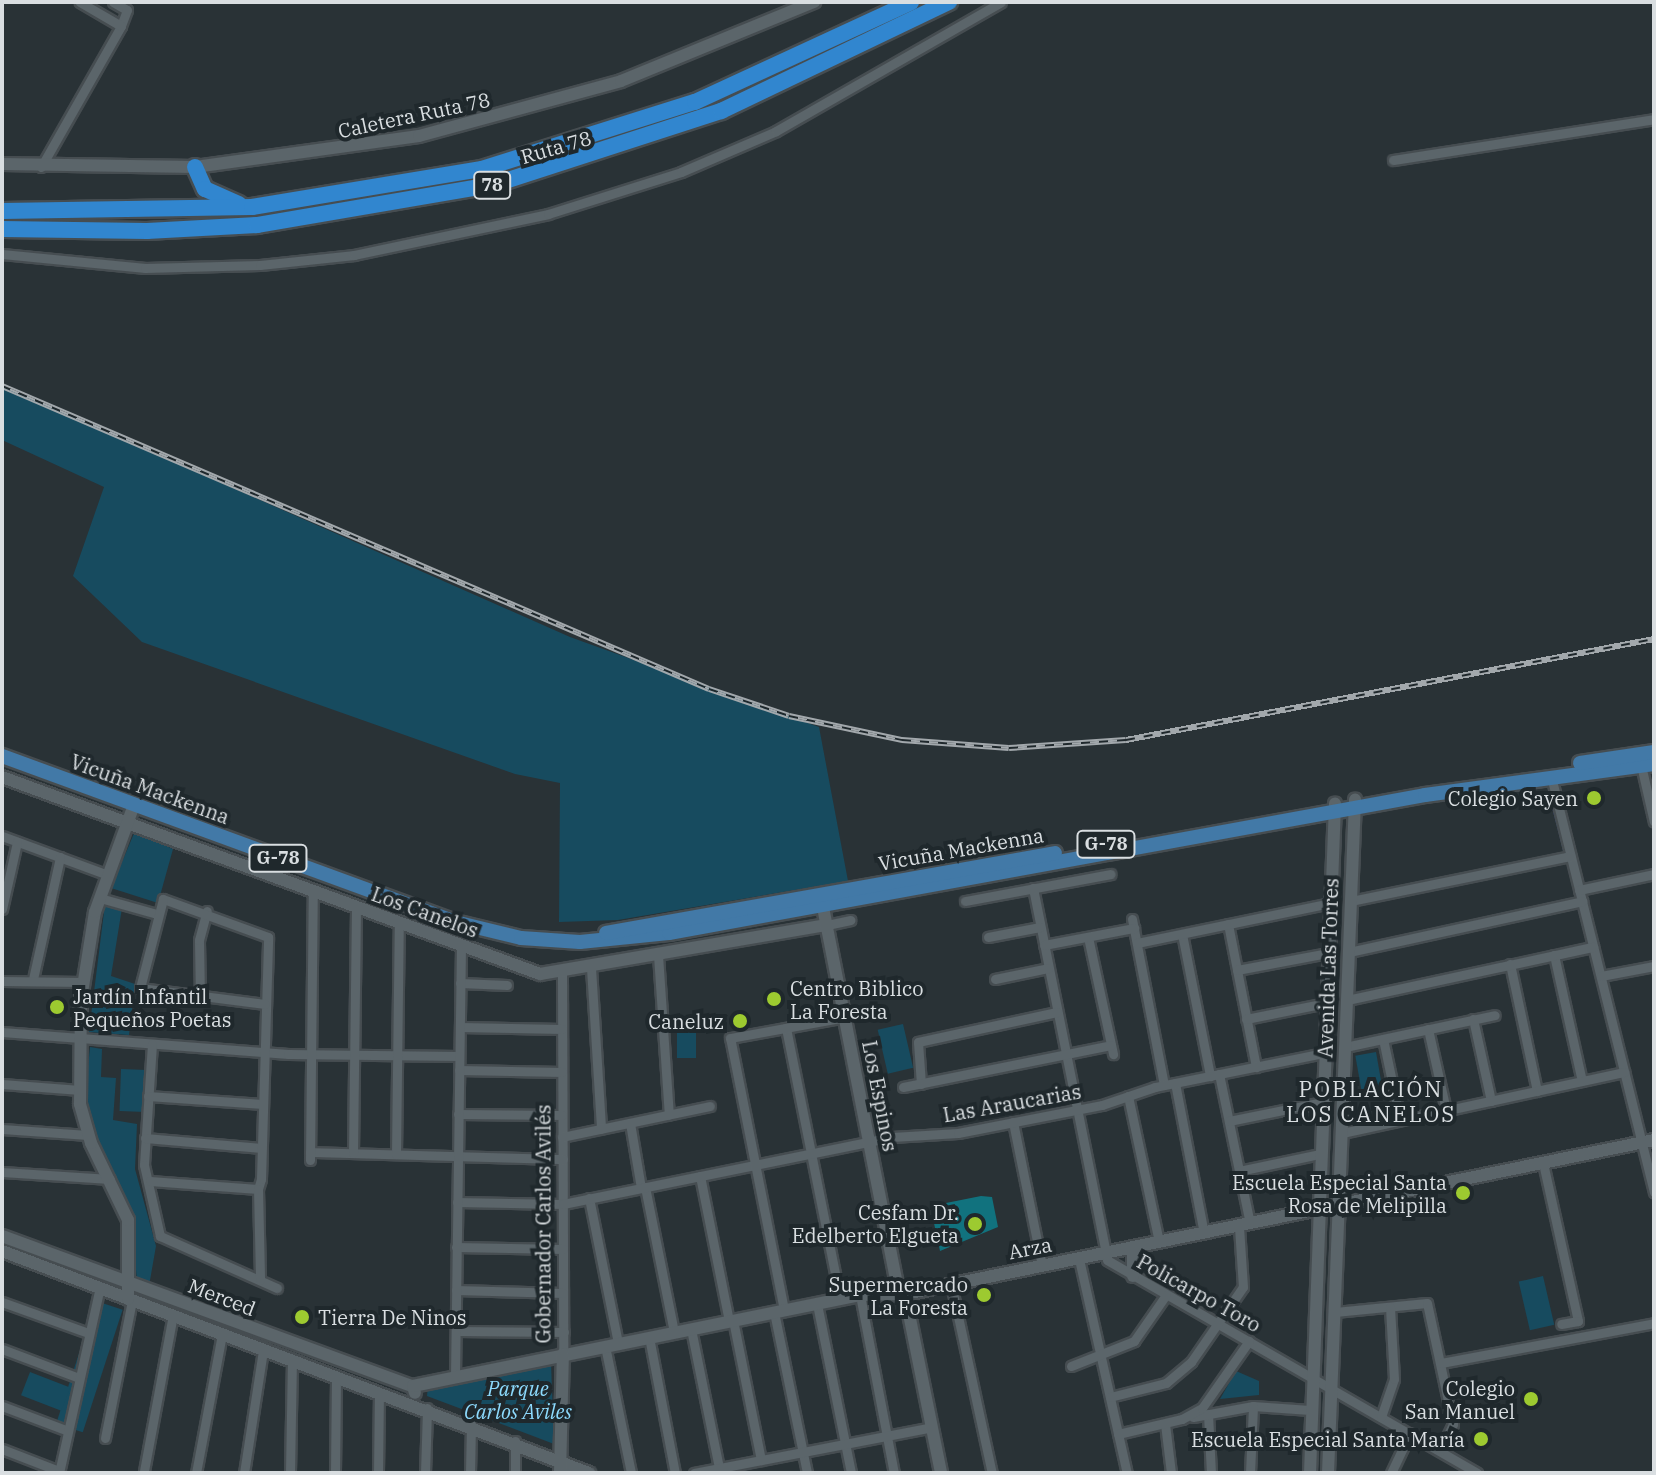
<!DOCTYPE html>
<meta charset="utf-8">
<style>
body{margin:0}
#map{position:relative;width:1656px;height:1475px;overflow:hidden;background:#293236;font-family:"IBM Plex Serif",serif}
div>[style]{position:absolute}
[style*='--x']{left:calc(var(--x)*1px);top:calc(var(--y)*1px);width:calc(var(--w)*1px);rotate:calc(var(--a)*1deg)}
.green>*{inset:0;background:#174b5f;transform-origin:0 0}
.stream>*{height:3px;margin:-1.5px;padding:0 1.5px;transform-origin:1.5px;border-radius:1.5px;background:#354474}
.building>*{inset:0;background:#11727e}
.roads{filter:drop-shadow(2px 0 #464d51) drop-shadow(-2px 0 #464d51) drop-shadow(0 2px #464d51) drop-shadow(0 -2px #464d51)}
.street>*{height:9px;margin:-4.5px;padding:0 4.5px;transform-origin:4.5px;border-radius:4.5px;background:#5b656a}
.secondary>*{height:12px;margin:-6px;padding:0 6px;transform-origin:6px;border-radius:6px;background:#5b656a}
.primary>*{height:14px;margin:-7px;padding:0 7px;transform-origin:7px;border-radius:7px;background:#4279a7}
.highway>*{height:16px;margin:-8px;padding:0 8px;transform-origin:8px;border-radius:8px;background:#3186cf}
.rail>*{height:6px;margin-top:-3px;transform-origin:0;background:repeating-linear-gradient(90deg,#1f282c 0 9px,#a2a8ac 0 18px);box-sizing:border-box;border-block:2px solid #a2a8ac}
.dots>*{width:22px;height:22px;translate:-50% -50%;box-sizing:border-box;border:4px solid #1f282c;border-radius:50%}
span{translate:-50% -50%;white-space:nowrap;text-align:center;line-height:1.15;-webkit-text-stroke:8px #1f282c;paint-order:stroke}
.shield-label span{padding:2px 6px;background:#1f282c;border:2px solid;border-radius:6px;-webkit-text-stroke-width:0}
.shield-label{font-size:18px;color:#d9dee1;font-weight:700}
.street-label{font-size:20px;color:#d9dee1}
.poi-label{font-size:20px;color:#d9dee1}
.right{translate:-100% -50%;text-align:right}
.left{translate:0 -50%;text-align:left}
.park-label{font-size:20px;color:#8ddafd;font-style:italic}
.neighbourhood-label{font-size:22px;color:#d9dee1;letter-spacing:2px}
.frame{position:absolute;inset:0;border:4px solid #d9dee1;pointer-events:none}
</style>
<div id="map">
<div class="green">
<div style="clip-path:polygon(2px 386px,570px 637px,819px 727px,848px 881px,618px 920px,559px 922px,560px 783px,515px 774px,142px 642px,73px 576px,104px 487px,2px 440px)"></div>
<div style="clip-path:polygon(135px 831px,173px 849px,158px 903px,111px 888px)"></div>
<div style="clip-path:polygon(105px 904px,122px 908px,111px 976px,135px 984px,129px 1035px,89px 1032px)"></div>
<div style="left:677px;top:1019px;width:19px;height:39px"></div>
<div style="left:903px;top:1024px;width:45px;height:26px;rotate:77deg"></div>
<div style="clip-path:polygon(90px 1047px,102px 1049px,101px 1077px,116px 1078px,113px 1120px,137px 1124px,135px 1169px,156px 1246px,149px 1286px,137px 1281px,132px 1225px,84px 1109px)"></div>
<div style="left:1376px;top:1052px;width:39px;height:21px;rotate:80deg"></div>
<div style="left:121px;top:1069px;width:26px;height:42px;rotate:2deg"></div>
<div style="left:1543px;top:1276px;width:50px;height:25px;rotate:77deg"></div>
<div style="left:96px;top:1301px;width:28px;height:129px;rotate:18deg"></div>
<div style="clip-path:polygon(551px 1363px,554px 1444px,427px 1396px,428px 1386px)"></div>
<div style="clip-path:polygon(1236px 1371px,1259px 1381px,1259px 1395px,1220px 1399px)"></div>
<div style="left:30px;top:1372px;width:43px;height:25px;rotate:21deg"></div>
</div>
<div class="stream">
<div style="--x:1551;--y:799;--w:53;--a:75.7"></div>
<div style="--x:1568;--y:864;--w:31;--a:75"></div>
<div style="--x:1582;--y:920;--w:21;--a:76"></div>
<div style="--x:1591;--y:956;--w:114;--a:76.3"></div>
</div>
<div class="building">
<div style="clip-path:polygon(981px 1196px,992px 1197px,998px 1227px,940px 1251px,932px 1214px,947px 1211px,946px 1203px)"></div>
</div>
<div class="roads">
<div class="street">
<div style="--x:113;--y:2;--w:16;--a:30"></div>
<div style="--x:127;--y:10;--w:17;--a:111"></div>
<div style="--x:1393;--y:160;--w:264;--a:-8.9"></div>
<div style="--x:41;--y:167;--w:162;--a:-60.4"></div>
<div style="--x:121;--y:26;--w:48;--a:-149.7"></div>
<div style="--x:2;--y:254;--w:144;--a:5.6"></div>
<div style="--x:145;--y:268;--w:115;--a:-1.5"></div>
<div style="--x:260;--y:265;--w:95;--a:-6.1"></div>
<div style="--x:354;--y:255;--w:198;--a:-11.9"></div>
<div style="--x:548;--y:214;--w:139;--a:-17.5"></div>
<div style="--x:681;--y:172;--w:103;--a:-23.3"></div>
<div style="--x:776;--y:131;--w:259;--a:-29.8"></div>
<div style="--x:1641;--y:765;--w:58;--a:77.2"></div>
<div style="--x:1551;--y:776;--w:429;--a:76.1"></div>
<div style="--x:2;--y:836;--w:113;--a:20.2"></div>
<div style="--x:1033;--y:888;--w:379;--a:78.7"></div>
<div style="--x:1107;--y:1260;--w:427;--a:29.9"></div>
<div style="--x:1579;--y:890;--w:77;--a:-12"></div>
<div style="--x:100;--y:898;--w:59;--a:15.7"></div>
<div style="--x:965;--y:901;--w:148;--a:-10.5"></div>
<div style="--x:1351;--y:901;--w:224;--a:-11.6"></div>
<div style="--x:2;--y:909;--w:69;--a:-77.4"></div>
<div style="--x:1132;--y:919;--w:169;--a:79.1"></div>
<div style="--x:1228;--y:924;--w:146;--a:78.9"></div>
<div style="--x:827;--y:925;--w:24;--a:-12"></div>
<div style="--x:1182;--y:934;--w:145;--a:78.8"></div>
<div style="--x:988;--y:937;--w:53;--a:-10.9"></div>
<div style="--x:1088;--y:937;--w:120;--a:77.9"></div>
<div style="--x:1137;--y:943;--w:197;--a:-11.7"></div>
<div style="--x:1044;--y:945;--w:92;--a:-10.7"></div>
<div style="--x:1349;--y:952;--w:239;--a:-12.3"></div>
<div style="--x:658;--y:955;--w:160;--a:86.1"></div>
<div style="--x:1554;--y:955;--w:129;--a:77.5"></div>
<div style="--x:1510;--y:964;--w:130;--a:78"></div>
<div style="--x:591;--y:968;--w:161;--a:86.4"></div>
<div style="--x:1237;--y:970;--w:93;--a:-10.6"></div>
<div style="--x:562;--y:974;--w:380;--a:89.8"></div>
<div style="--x:1601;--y:976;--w:54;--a:-10.7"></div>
<div style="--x:33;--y:979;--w:125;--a:-77.5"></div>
<div style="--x:995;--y:979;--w:54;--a:-11.7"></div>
<div style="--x:2;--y:981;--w:81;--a:0.7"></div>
<div style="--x:460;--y:983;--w:47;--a:2.4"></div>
<div style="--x:200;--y:998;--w:58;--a:-91"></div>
<div style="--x:199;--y:940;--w:30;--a:-75"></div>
<div style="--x:1347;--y:1000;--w:252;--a:-12.2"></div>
<div style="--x:1246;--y:1019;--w:82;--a:-11.3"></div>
<div style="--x:1473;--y:1019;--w:84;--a:77.6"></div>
<div style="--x:460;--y:1027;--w:102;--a:1.1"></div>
<div style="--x:786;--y:1028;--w:276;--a:78.7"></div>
<div style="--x:1428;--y:1029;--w:83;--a:77.5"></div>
<div style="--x:2;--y:1032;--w:287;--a:4.4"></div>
<div style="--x:288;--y:1054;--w:171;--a:0.7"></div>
<div style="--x:1383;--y:1039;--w:83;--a:78.1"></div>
<div style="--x:152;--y:1044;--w:121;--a:93.8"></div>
<div style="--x:144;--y:1165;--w:73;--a:77.3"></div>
<div style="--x:160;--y:1236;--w:128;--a:24"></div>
<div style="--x:1345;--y:1047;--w:153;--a:-12"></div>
<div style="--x:459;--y:1070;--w:103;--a:1.1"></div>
<div style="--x:1219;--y:1074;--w:153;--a:78.3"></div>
<div style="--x:1175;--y:1083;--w:153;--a:79.1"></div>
<div style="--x:2;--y:1084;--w:78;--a:4.4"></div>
<div style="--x:921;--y:1084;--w:42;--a:-94.1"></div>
<div style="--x:918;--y:1042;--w:142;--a:-12.2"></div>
<div style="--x:903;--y:1087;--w:212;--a:-11.4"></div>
<div style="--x:148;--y:1096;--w:115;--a:4"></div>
<div style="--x:1128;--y:1096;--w:149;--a:78"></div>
<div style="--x:458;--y:1114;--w:104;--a:0.6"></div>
<div style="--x:1229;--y:1121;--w:95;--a:-11.5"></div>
<div style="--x:1013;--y:1122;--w:147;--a:78.6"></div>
<div style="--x:630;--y:1123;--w:66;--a:80.4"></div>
<div style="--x:2;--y:1129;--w:86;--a:4"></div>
<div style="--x:1342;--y:1133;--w:289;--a:-12.2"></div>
<div style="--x:562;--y:1137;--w:151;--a:-11.8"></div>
<div style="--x:145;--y:1138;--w:117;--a:4.9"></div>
<div style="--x:310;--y:1152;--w:253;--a:1.6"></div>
<div style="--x:353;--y:1153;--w:245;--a:-89.3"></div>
<div style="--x:396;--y:1154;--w:230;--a:-89.3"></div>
<div style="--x:310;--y:1160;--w:267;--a:-89.4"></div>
<div style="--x:1543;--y:1163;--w:162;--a:77.5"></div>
<div style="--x:1578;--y:1321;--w:17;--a:170"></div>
<div style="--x:1239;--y:1171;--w:83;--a:-11.9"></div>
<div style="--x:2;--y:1172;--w:108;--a:3.7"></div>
<div style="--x:700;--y:1176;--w:148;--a:78.7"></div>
<div style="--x:150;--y:1181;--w:108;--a:4.2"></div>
<div style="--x:645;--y:1187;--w:148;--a:78.7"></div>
<div style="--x:258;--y:1189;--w:10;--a:-73"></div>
<div style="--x:261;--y:1179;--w:242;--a:-88.3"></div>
<div style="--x:268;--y:937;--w:112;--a:-160.1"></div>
<div style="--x:163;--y:899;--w:92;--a:104.5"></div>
<div style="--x:140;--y:988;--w:126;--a:7.3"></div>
<div style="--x:258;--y:1189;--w:91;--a:88.7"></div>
<div style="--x:589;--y:1198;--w:148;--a:78.7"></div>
<div style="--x:457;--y:1202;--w:106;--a:1.1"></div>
<div style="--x:563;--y:1204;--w:336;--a:-11.5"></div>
<div style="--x:892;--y:1137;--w:66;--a:-3.5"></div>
<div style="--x:958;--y:1133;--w:147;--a:-11"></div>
<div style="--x:1102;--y:1105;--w:56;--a:-18.8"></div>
<div style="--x:1155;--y:1087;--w:172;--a:-11.4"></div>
<div style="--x:456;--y:1247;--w:107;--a:1.1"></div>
<div style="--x:1079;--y:1259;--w:219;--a:77.4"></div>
<div style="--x:951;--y:1284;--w:193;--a:77.8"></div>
<div style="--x:456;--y:1290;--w:107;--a:1.6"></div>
<div style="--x:860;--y:1295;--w:181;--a:79.2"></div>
<div style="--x:2;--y:1302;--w:91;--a:19.8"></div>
<div style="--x:817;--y:1304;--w:172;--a:78.6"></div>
<div style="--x:784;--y:1310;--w:277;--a:-101.2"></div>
<div style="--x:730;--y:1038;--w:117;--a:-10.3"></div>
<div style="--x:774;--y:1312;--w:164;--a:78.4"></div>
<div style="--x:1335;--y:1312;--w:92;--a:-5.6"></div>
<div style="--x:1427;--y:1303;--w:124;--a:77.9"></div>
<div style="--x:1453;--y:1424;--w:30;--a:116"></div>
<div style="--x:733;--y:1320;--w:143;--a:78.7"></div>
<div style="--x:691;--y:1329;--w:142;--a:78.6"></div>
<div style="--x:456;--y:1331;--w:108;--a:0.5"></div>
<div style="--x:649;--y:1337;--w:138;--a:79.2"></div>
<div style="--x:605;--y:1346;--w:130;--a:78.4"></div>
<div style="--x:2;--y:1349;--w:82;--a:20.6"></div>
<div style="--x:1441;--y:1363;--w:217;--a:-10.6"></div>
<div style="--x:1071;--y:1366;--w:68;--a:-21.6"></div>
<div style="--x:1134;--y:1341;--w:56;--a:-55.2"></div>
<div style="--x:455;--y:1376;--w:431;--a:-89.2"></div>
<div style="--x:1110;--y:1397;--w:58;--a:-14"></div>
<div style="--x:1166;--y:1383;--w:33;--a:-40"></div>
<div style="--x:1191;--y:1362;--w:91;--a:-55.3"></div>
<div style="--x:1243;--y:1287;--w:61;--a:-93.8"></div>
<div style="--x:2;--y:1406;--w:68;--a:20.6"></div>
<div style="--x:1208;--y:1414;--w:59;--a:87.1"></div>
<div style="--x:1193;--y:1417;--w:61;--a:-10.4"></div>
<div style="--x:1253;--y:1406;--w:57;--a:4"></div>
<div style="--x:1381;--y:1417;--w:40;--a:-71.1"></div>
<div style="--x:1394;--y:1379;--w:72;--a:-93.2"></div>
<div style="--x:1165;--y:1424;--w:49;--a:83"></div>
<div style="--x:1118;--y:1434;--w:66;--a:-13.2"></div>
<div style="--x:1182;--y:1419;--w:23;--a:-29"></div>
<div style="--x:1202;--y:1408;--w:82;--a:-55"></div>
<div style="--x:105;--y:1438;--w:141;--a:-78.9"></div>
<div style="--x:2;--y:1449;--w:61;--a:21.1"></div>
<div style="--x:144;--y:1471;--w:159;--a:-79.5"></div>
<div style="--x:59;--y:1473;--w:191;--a:-77.6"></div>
<div style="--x:196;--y:1473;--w:141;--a:-79.4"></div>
<div style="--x:244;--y:1473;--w:124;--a:-81.2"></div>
<div style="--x:290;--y:1473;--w:113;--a:-89"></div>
<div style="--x:335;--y:1473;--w:96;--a:-89.4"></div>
<div style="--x:378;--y:1473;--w:80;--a:-89.3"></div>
<div style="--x:425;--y:1473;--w:65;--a:-88.2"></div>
<div style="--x:470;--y:1473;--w:49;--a:-88.8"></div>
<div style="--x:515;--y:1473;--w:32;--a:-90"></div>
<div style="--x:694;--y:1473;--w:242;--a:-10.9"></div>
<div style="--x:1250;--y:1473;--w:67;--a:-87.4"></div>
<div style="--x:1391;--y:1473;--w:44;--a:-64.6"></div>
</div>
<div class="secondary">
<div style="--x:2;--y:164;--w:193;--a:0.9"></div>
<div style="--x:195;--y:167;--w:226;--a:-7.9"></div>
<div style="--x:419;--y:136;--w:209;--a:-15.2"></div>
<div style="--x:621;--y:81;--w:209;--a:-22.3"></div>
<div style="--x:2;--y:777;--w:573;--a:20.11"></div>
<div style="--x:540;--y:974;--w:291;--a:-9.7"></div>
<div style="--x:821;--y:897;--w:405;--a:78.9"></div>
<div style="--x:2;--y:1236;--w:438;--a:20.1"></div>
<div style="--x:413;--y:1386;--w:7;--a:74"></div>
<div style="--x:1133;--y:1248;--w:28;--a:90"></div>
<div style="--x:2;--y:1251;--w:628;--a:20.72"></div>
<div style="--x:905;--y:1294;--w:183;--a:78.6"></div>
<div style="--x:128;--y:1299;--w:79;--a:-90"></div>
<div style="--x:128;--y:1220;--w:85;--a:-115.7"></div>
<div style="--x:91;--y:1143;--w:41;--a:-105.8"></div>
<div style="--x:80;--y:1104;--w:105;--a:-89.5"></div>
<div style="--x:81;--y:999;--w:88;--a:-80.9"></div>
<div style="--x:95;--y:912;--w:114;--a:-70"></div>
<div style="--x:413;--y:1386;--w:456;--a:-11.5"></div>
<div style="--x:860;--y:1295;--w:45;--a:-1.3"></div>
<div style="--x:905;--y:1294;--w:765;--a:-11.62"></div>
<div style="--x:560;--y:1473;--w:119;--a:-88.6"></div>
<div style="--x:1310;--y:1473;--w:670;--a:-87.86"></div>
<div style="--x:1328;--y:1473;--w:674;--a:-87.7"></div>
</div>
<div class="primary">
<div style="--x:2;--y:756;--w:482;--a:20.1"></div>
<div style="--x:455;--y:922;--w:68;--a:13.6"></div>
<div style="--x:521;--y:938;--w:59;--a:3.9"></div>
<div style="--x:580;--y:942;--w:89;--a:-5.8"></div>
<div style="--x:669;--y:933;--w:768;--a:-10.34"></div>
<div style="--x:1425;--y:795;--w:231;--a:-7.7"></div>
<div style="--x:1580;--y:763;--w:75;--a:-8.5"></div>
<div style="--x:606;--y:933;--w:456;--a:-10.1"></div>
</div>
<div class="highway">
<div style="--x:195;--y:167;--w:24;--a:66"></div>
<div style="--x:205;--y:189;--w:37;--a:24"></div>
<div style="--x:2;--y:211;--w:250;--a:-0.9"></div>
<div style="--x:252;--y:207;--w:233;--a:-9.4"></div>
<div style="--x:482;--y:169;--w:223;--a:-17.5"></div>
<div style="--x:695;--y:102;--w:238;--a:-24.8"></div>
<div style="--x:2;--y:229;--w:145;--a:0.8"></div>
<div style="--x:147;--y:231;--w:110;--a:-3.1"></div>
<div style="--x:257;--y:225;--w:242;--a:-9.7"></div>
<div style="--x:496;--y:184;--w:237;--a:-18"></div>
<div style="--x:721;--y:111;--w:253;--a:-25.6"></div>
</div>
</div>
<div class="rail">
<div style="--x:2;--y:386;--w:769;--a:23.2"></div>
<div style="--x:709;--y:689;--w:84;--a:18.6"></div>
<div style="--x:789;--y:716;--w:116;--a:12"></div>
<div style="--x:902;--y:740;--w:107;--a:4.3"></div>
<div style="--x:1009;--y:748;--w:117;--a:-3.9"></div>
<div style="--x:1126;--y:740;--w:538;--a:-10.83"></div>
</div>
<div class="dots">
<div style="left:1594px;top:798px;background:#9dca30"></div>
<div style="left:774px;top:999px;background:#9dca30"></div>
<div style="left:57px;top:1007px;background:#9dca30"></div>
<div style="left:740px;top:1021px;background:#9dca30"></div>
<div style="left:1463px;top:1193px;background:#9dca30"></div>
<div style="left:975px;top:1224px;background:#9dca30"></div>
<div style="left:984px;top:1295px;background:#9dca30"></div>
<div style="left:302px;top:1317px;background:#9dca30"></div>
<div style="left:1531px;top:1399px;background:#9dca30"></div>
<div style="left:1481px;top:1439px;background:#9dca30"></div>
</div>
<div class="shield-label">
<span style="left:492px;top:185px">78</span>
<span style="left:1106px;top:844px">G-78</span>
<span style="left:278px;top:858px">G-78</span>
</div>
<div class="street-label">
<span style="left:414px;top:115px;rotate:-12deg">Caletera Ruta 78</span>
<span style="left:556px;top:147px;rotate:-16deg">Ruta 78</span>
<span style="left:150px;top:789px;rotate:20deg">Vicuña Mackenna</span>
<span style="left:961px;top:849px;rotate:-10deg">Vicuña Mackenna</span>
<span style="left:425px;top:912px;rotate:20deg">Los Canelos</span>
<span style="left:1328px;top:968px;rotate:-88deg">Avenida Las Torres</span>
<span style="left:880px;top:1096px;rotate:79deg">Los Espinos</span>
<span style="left:1012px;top:1103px;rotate:-10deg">Las Araucarias</span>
<span style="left:543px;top:1224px;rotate:-90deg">Gobernador Carlos Avilés</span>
<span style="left:1030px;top:1248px;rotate:-11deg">Arza</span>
<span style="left:1199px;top:1293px;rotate:29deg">Policarpo Toro</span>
<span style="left:222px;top:1297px;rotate:21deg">Merced</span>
</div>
<div class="poi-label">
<span class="right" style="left:1578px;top:798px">Colegio Sayen</span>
<span class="left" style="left:790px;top:1000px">Centro Biblico<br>La Foresta</span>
<span class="left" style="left:73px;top:1008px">Jardín Infantil<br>Pequeños Poetas</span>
<span class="right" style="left:724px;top:1021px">Caneluz</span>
<span class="right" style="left:1447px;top:1194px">Escuela Especial Santa<br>Rosa de Melipilla</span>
<span class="right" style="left:959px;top:1224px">Cesfam Dr.<br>Edelberto Elgueta</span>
<span class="right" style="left:968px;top:1296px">Supermercado<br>La Foresta</span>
<span class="left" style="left:318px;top:1317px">Tierra De Ninos</span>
<span class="right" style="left:1515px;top:1400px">Colegio<br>San Manuel</span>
<span class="right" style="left:1465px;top:1439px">Escuela Especial Santa María</span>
</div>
<div class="park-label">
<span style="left:518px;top:1400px">Parque<br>Carlos Aviles</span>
</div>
<div class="neighbourhood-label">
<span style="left:1371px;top:1101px">POBLACIÓN<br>LOS CANELOS</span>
</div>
<div class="frame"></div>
</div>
